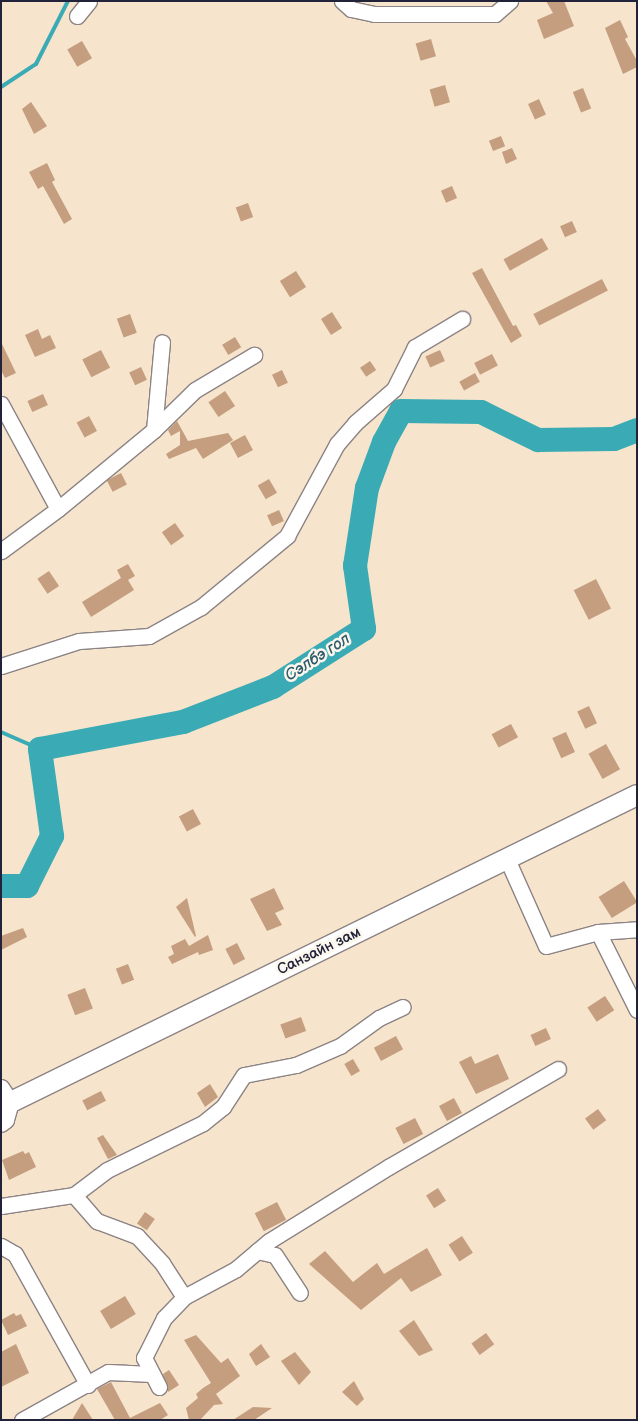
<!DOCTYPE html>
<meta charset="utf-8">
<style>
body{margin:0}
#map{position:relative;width:638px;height:1421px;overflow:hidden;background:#f6e4cc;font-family:"Balsamiq Sans",sans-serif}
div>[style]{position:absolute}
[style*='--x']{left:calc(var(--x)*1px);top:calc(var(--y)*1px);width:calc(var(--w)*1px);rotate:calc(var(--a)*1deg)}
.stream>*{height:4px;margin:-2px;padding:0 2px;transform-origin:2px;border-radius:2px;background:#3aabb5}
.river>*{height:24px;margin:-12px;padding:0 12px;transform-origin:12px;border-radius:12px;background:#3aabb5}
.building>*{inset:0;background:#c49e7e;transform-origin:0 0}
.roads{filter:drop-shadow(1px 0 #8c8384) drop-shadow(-1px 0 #8c8384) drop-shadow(0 1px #8c8384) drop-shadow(0 -1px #8c8384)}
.minor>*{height:15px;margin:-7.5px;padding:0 7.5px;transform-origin:7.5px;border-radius:7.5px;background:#fff}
.major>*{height:20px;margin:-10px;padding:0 10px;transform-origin:10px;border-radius:10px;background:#fff}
span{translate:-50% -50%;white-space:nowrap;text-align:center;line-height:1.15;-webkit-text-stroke:5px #fbf7ec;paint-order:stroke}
.street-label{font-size:15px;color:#22223b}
.water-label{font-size:16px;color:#2c596c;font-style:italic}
.frame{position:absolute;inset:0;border:2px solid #22223b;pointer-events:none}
</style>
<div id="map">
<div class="stream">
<div style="--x:1;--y:87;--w:42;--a:-33.3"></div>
<div style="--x:36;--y:64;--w:71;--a:-63.1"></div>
<div style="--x:1;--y:732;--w:43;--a:23.6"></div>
</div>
<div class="river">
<div style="--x:1;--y:886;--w:26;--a:0"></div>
<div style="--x:27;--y:886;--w:56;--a:-63.4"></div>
<div style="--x:52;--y:836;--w:88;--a:-97.9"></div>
<div style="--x:40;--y:749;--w:146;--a:-10.7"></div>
<div style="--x:183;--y:722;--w:97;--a:-21.3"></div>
<div style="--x:273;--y:687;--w:108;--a:-32.5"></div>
<div style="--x:364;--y:629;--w:64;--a:-98.1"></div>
<div style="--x:355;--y:566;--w:79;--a:-81.3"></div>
<div style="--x:367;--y:488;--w:49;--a:-69.7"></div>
<div style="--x:384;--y:442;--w:35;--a:-61"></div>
<div style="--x:401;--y:411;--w:80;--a:0.7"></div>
<div style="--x:481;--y:412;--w:64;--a:26.2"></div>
<div style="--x:538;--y:440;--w:76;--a:-0.8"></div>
<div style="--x:614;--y:439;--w:25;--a:-21"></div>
</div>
<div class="building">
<div style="clip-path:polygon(546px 1px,564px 1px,574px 26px,544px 39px,537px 20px,553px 13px)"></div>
<div style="clip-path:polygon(620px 20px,628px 37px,625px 39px,637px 61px,637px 67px,623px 74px,605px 28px)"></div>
<div style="left:431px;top:39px;width:18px;height:16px;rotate:74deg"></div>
<div style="left:82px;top:41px;width:20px;height:17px;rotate:60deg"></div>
<div style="left:445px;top:85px;width:18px;height:16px;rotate:74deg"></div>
<div style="left:583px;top:88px;width:22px;height:11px;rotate:68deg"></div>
<div style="left:539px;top:99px;width:17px;height:12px;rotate:66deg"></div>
<div style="clip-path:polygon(31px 102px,47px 126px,34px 134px,22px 109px)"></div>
<div style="left:501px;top:136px;width:11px;height:13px;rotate:68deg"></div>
<div style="clip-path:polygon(512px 148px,517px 159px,506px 164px,502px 152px)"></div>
<div style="clip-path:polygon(47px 163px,55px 180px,52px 182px,72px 219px,64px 224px,43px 186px,38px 189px,29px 172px)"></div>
<div style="left:452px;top:186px;width:13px;height:12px;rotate:67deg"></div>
<div style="left:248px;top:203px;width:15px;height:13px;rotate:70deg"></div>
<div style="left:572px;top:221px;width:12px;height:13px;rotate:66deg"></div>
<div style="left:542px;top:238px;width:13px;height:44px;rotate:61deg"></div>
<div style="clip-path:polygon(482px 268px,513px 326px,516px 325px,522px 336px,511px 343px,472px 273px)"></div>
<div style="left:296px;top:271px;width:19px;height:19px;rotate:58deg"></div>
<div style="left:602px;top:279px;width:13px;height:77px;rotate:63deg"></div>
<div style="left:332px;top:312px;width:19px;height:13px;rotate:58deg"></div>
<div style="left:130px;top:314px;width:20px;height:14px;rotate:70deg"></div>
<div style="clip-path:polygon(38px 329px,42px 339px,50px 335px,56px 348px,35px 357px,25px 335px)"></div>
<div style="left:235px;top:337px;width:12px;height:15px;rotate:59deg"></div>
<div style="clip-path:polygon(1px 342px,16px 373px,5px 378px,1px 370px)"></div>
<div style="left:101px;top:350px;width:20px;height:21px;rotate:63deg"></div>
<div style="left:440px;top:350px;width:12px;height:16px;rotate:66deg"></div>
<div style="left:492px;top:354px;width:13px;height:20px;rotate:63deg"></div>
<div style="left:370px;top:361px;width:11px;height:12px;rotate:56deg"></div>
<div style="left:141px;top:367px;width:14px;height:13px;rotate:65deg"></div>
<div style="left:282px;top:370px;width:14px;height:11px;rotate:65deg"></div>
<div style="left:475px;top:373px;width:10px;height:18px;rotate:61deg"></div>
<div style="left:225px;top:391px;width:18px;height:20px;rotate:56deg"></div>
<div style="left:43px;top:394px;width:12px;height:17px;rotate:66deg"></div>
<div style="left:89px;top:416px;width:17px;height:14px;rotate:62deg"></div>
<div style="clip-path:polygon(177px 421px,188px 441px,228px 433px,233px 440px,203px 459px,196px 448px,169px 459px,166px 454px,180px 445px,180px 431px,171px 436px,168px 430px)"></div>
<div style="left:245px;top:435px;width:17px;height:17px;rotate:62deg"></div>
<div style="left:121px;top:473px;width:13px;height:16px;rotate:63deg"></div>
<div style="left:269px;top:479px;width:16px;height:13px;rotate:60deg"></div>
<div style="left:279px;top:510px;width:12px;height:13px;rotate:66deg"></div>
<div style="left:175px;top:523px;width:16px;height:16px;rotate:55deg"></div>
<div style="clip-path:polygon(128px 564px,135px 576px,128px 580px,134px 590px,91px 617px,82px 602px,121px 578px,117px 570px)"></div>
<div style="left:49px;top:571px;width:18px;height:14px;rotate:56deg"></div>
<div style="left:596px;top:579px;width:33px;height:25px;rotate:63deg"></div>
<div style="left:589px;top:706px;width:19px;height:13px;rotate:65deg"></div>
<div style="left:511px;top:724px;width:15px;height:22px;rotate:62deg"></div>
<div style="left:566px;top:732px;width:22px;height:15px;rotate:66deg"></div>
<div style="left:606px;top:744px;width:29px;height:20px;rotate:61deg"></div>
<div style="left:193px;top:809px;width:17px;height:16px;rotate:62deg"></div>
<div style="left:624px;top:881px;width:25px;height:30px;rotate:58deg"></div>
<div style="clip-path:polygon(274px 888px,284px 909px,275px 913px,282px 925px,267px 931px,250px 899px)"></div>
<div style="clip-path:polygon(187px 898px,196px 936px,195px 937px,176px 907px)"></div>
<div style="clip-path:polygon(23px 928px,27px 937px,1px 950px,1px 936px)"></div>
<div style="clip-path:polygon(208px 935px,213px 950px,199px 955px,198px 952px,172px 964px,168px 957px,174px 954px,171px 946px,185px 939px,189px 946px)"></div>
<div style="left:237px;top:943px;width:18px;height:13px;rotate:63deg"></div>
<div style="left:128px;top:964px;width:17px;height:13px;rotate:69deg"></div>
<div style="left:85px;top:988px;width:22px;height:19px;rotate:69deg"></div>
<div style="left:605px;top:996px;width:17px;height:21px;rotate:57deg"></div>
<div style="left:301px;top:1017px;width:15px;height:22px;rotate:70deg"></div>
<div style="left:546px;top:1028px;width:12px;height:17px;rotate:66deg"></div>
<div style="left:396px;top:1036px;width:15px;height:25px;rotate:62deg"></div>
<div style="clip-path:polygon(498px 1054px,509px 1079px,476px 1094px,459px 1062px,471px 1056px,475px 1064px)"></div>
<div style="left:353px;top:1059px;width:14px;height:10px;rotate:60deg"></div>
<div style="clip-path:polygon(210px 1084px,218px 1097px,205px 1107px,197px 1093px)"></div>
<div style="left:101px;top:1091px;width:11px;height:21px;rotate:63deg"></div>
<div style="left:454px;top:1098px;width:17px;height:17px;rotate:62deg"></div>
<div style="left:598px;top:1109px;width:14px;height:16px;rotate:54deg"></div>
<div style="left:415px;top:1118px;width:18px;height:22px;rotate:63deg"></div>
<div style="clip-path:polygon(103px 1135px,117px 1155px,108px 1159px,97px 1138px)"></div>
<div style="clip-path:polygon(23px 1151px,25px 1154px,29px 1152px,36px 1167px,9px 1180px,2px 1160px)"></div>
<div style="left:438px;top:1188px;width:15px;height:14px;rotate:58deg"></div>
<div style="left:277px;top:1202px;width:20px;height:25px;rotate:63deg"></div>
<div style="left:145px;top:1212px;width:12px;height:14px;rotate:35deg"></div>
<div style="left:462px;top:1236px;width:20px;height:16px;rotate:57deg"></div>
<div style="clip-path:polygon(427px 1248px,442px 1275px,411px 1292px,401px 1278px,361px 1310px,309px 1264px,325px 1251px,353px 1282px,377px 1263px,384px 1274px)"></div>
<div style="left:125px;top:1296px;width:21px;height:29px;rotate:59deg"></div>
<div style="clip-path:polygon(14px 1313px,16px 1316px,21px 1314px,27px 1326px,8px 1335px,1px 1320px)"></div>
<div style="clip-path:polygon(414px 1320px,433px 1350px,419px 1356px,399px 1331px)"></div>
<div style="left:486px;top:1333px;width:14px;height:18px;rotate:54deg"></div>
<div style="clip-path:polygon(196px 1335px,221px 1363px,228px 1358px,240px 1376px,216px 1394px,223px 1404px,214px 1405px,200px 1420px,189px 1420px,186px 1408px,198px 1398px,196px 1394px,203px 1388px,211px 1383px,184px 1340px)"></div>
<div style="clip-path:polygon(16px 1344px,29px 1373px,1px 1387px,1px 1352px)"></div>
<div style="clip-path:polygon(261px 1344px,270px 1357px,256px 1366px,249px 1354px)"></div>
<div style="clip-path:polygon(295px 1352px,311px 1372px,299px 1385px,281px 1361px)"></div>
<div style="clip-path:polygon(169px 1370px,179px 1385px,168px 1392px,163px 1374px)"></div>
<div style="clip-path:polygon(354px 1381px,364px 1399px,357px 1406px,342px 1392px)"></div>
<div style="clip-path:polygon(111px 1382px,130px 1418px,160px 1403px,168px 1415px,160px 1420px,115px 1420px,97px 1389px)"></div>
<div style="clip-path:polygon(82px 1403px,93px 1420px,72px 1420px)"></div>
<div style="clip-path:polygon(253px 1407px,272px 1408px,254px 1420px,233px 1420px)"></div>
</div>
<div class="roads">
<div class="minor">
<div style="--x:342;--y:1;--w:12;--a:42"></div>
<div style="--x:351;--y:9;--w:24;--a:12"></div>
<div style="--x:374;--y:14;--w:121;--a:0"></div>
<div style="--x:495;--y:14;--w:20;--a:-41"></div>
<div style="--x:77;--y:16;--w:19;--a:-51"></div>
<div style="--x:1;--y:404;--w:119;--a:61.5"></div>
<div style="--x:58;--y:509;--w:71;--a:143.6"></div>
<div style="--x:154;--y:430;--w:57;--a:-44.3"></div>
<div style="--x:195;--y:390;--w:69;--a:-30.7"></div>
<div style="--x:58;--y:509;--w:124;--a:-39.5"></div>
<div style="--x:154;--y:430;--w:88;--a:-84.8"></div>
<div style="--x:1;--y:666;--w:82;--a:-17.8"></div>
<div style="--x:79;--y:641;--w:70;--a:-4.1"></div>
<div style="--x:149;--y:636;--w:60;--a:-29.1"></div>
<div style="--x:201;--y:607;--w:112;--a:-39.5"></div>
<div style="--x:287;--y:536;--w:105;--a:-61.5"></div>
<div style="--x:337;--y:444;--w:28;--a:-49"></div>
<div style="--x:355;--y:423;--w:52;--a:-41.1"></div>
<div style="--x:394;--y:389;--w:47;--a:-63.4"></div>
<div style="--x:415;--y:347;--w:55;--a:-30.8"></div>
<div style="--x:507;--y:859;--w:95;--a:65.9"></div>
<div style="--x:546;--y:946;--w:54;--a:-15.1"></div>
<div style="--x:598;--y:932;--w:39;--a:-4"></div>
<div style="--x:598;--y:932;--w:87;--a:63.4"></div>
<div style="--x:1;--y:1087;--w:18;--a:56"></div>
<div style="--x:11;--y:1102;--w:19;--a:106"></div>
<div style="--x:6;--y:1120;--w:6;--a:141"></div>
<div style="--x:74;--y:1195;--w:35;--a:49"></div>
<div style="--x:97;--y:1221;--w:43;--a:20.6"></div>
<div style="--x:137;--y:1236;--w:37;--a:47"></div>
<div style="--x:162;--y:1263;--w:40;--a:57.1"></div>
<div style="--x:184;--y:1297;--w:59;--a:-28.3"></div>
<div style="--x:236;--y:1269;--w:43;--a:-40.3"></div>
<div style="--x:269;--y:1241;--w:142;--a:-31.8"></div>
<div style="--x:390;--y:1166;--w:194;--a:-30"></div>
<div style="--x:1;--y:1206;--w:74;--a:-8.6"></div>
<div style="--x:74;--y:1195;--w:41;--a:-37.1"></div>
<div style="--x:107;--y:1170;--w:107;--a:-26.1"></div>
<div style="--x:203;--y:1123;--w:26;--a:-39"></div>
<div style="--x:223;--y:1107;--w:38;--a:-57"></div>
<div style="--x:244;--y:1075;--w:53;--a:-10.9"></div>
<div style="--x:296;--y:1065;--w:48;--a:-23.4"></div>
<div style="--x:340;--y:1046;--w:48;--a:-35.7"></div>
<div style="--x:379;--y:1018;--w:26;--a:-25"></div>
<div style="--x:1;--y:1246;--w:16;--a:30"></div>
<div style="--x:15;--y:1254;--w:150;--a:60.9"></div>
<div style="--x:257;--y:1251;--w:18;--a:13"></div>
<div style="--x:275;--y:1255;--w:45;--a:56.7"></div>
<div style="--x:159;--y:1387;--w:33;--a:-117"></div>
<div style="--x:144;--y:1358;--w:45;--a:-63.4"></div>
<div style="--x:164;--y:1318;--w:29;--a:-46"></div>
<div style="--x:22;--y:1420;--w:98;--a:-29.2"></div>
<div style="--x:108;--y:1372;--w:44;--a:2.6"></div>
</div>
<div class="major">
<div style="--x:1;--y:1107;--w:708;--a:-26.13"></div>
</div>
</div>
<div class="street-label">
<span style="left:319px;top:951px;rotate:-26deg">Санзайн зам</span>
</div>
<div class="water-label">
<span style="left:318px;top:658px;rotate:-33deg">Сэлбэ гол</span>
</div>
<div class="frame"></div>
</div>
